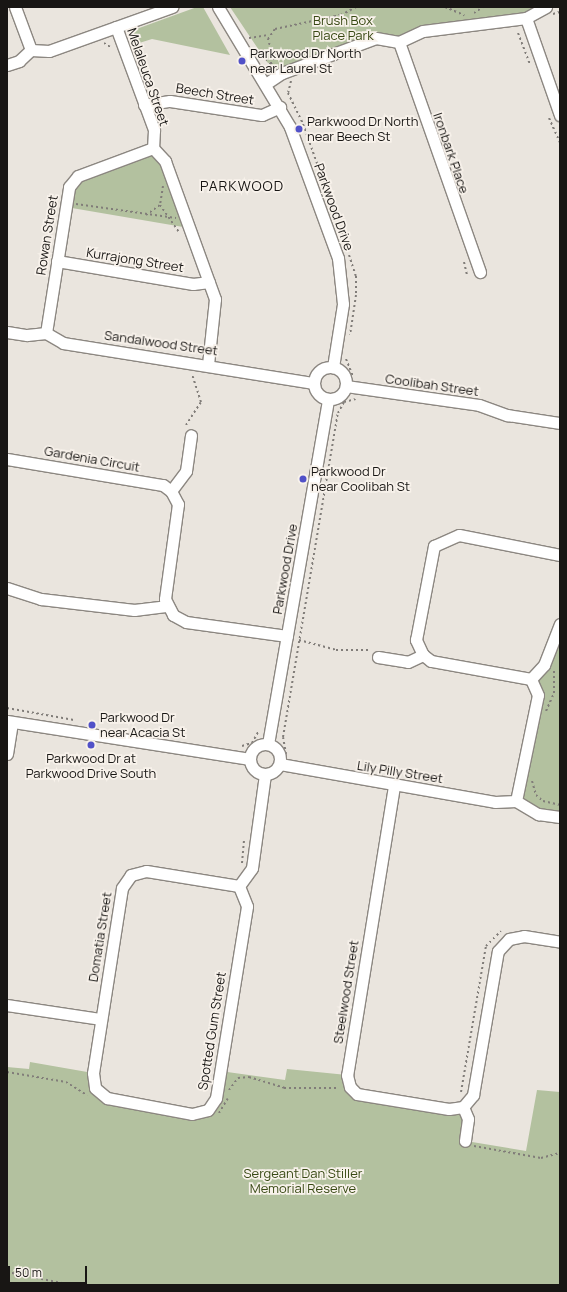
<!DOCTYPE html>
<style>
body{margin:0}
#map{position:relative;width:567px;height:1292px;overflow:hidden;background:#eae5de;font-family:Manrope,sans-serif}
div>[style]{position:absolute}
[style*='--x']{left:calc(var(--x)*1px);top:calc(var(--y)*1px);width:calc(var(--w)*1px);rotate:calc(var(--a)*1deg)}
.green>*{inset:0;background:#b3c19f}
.path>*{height:2px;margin-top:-1px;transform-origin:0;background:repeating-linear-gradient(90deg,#817d79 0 2px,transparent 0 5px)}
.roads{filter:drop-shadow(1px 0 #8c8781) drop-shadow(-1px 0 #8c8781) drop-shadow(0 1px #8c8781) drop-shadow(0 -1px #8c8781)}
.minor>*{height:11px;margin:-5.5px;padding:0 5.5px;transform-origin:5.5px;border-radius:5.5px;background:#fff}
.minor>.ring{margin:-5.5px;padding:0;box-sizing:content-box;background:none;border:11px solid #fff;border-radius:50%}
.dots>*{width:11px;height:11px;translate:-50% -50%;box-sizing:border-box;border:2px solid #f8f2eb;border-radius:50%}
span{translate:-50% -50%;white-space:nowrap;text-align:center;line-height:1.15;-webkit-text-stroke:3.5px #f8f2eb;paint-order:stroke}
.park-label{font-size:13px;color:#384914}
.poi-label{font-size:13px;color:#181614}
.left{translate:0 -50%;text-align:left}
.street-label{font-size:13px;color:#181614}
.neighbourhood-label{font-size:14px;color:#181614;letter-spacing:1px}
.frame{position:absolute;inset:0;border:8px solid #181614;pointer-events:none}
.scale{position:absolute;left:8px;top:1266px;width:79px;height:18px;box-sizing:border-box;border:2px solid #181614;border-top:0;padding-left:5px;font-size:12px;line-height:14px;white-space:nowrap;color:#181614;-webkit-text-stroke:3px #f8f2eb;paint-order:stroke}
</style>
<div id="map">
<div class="green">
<div style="clip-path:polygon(197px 7px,203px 7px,230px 55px,152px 39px,136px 44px,131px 31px)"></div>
<div style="clip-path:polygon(230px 7px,546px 7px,526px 18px,497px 19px,399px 42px,376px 38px,282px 73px,267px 62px)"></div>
<div style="clip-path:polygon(153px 148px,189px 228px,66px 207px,78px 176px)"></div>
<div style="clip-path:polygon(560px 624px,560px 817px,516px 801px,538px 695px,531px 679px)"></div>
<div style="clip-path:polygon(30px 1062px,93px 1073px,107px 1098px,192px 1114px,208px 1110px,220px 1071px,285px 1080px,287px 1069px,347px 1075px,350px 1087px,463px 1107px,466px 1141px,526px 1151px,537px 1090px,560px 1092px,560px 1285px,7px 1285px,7px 1067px,29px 1069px)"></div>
</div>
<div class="path">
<div style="--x:445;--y:7;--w:21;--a:23"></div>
<div style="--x:474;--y:13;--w:11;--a:-34"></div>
<div style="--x:553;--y:14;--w:7;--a:-16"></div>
<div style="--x:518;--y:33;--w:33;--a:69"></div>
<div style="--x:249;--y:38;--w:20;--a:-9"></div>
<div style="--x:104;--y:43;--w:9;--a:32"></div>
<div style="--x:259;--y:52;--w:17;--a:45"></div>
<div style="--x:271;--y:64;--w:6;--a:-59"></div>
<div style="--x:274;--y:59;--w:21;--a:-107"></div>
<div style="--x:268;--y:39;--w:12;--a:-55"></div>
<div style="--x:275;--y:29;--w:67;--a:-12"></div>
<div style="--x:341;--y:15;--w:17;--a:-28"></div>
<div style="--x:291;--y:81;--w:12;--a:104"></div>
<div style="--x:288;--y:93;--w:34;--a:64"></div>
<div style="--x:303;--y:124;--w:128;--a:70.4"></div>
<div style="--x:549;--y:118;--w:27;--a:66"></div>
<div style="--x:163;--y:186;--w:19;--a:99"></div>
<div style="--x:160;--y:205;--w:33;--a:55"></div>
<div style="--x:76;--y:204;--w:101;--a:8"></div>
<div style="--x:146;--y:215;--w:17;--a:-36"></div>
<div style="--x:349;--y:255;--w:22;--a:72"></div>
<div style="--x:356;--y:276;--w:19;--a:90"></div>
<div style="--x:356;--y:295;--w:40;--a:98.5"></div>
<div style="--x:464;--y:262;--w:13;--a:77"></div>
<div style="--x:346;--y:359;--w:18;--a:68"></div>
<div style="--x:186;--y:425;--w:27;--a:-57"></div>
<div style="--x:201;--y:402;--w:29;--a:-108"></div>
<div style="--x:299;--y:640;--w:38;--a:15"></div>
<div style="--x:336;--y:650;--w:34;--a:0"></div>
<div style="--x:7;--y:708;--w:68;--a:10.2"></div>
<div style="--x:546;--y:711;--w:20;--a:-66"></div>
<div style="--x:554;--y:693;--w:24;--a:-90"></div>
<div style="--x:242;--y:746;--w:10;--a:-17"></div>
<div style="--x:252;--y:743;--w:13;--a:-61"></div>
<div style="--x:286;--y:754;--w:17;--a:-100"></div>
<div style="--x:283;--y:737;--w:329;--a:-80.4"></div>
<div style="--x:338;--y:413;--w:13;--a:-61"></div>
<div style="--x:344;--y:402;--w:12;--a:-14"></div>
<div style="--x:532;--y:781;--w:15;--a:74"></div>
<div style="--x:536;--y:795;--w:9;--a:41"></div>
<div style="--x:543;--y:801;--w:17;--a:13"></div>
<div style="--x:242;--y:863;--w:23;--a:-85"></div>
<div style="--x:7;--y:1072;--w:60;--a:9.6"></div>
<div style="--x:66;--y:1082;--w:25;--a:32"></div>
<div style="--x:229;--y:1090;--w:15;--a:-53"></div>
<div style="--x:238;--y:1078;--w:11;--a:-5"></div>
<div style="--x:249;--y:1077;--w:37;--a:17"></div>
<div style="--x:284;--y:1088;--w:55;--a:0"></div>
<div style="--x:461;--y:1092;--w:148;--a:-80.3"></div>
<div style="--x:486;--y:946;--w:21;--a:-45"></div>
<div style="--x:219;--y:1113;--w:17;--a:-59"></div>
<div style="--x:474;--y:1146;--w:68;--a:10.2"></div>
<div style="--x:541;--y:1158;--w:20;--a:-15"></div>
<div style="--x:7;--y:1272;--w:66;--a:11.3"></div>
</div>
<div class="roads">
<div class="minor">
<div style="--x:15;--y:7;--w:46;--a:69.6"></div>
<div style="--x:218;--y:7;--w:140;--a:59"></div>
<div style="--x:290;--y:127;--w:140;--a:69.9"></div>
<div style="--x:338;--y:258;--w:46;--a:83.8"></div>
<div style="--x:343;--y:304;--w:64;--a:99"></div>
<div style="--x:526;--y:18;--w:103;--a:70.7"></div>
<div style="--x:116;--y:27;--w:110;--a:69.7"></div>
<div style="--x:154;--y:130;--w:18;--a:93"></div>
<div style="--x:153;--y:148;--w:18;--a:47"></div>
<div style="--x:165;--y:161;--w:147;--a:70.1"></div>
<div style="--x:215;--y:299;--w:65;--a:96.1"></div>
<div style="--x:399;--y:42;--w:244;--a:70.6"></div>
<div style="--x:7;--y:65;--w:13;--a:-18"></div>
<div style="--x:19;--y:61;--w:16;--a:-43"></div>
<div style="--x:31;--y:50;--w:18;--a:3"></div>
<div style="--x:49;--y:51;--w:131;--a:-19.7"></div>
<div style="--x:267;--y:83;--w:18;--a:-34"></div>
<div style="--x:282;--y:73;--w:100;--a:-20.4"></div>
<div style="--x:376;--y:38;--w:23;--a:10"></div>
<div style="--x:399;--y:42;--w:26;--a:-25"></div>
<div style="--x:423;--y:31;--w:104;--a:-7.2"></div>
<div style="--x:526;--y:18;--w:23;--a:-29"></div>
<div style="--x:144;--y:105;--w:26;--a:-9"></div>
<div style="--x:170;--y:101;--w:93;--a:8.7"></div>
<div style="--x:262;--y:115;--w:20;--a:-24"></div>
<div style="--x:57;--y:261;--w:138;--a:9.6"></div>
<div style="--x:193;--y:284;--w:16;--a:-7"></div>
<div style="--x:7;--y:332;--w:20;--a:9"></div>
<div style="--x:27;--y:335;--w:19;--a:-6"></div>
<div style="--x:46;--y:333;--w:20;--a:30"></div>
<div style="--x:63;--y:343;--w:254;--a:9.1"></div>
<div style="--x:46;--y:333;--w:148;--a:-81"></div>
<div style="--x:69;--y:187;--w:14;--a:-51"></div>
<div style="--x:78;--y:176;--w:80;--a:-20.5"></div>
<div class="ring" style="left:314px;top:367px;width:21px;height:21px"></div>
<div style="--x:346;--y:386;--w:134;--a:8.1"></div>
<div style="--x:479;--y:405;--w:30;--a:20"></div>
<div style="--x:507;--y:415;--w:54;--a:8.6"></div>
<div style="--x:7;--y:459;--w:158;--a:9.5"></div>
<div style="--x:163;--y:485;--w:10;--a:37"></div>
<div style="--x:171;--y:491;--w:15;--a:62"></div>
<div style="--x:178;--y:504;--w:96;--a:97.8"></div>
<div style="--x:165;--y:599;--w:18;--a:63"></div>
<div style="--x:173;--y:615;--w:15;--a:28"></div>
<div style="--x:186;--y:622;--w:102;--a:7.9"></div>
<div style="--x:171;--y:491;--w:25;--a:-53"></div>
<div style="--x:186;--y:471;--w:36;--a:-82"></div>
<div style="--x:7;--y:588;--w:36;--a:18"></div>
<div style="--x:41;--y:599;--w:94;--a:6.7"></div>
<div style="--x:134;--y:610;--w:32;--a:-7"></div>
<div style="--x:378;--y:657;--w:30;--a:9"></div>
<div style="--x:408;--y:662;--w:17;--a:-25"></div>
<div style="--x:531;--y:679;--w:102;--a:-169.8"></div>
<div style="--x:431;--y:661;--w:10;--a:-143"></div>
<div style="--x:423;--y:655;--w:17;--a:-115"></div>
<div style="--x:416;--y:640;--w:96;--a:-79.2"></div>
<div style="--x:434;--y:546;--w:27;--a:-24"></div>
<div style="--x:459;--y:535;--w:103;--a:11.2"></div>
<div style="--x:7;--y:721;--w:246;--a:8.9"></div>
<div style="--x:268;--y:744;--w:350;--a:-80.1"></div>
<div class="ring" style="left:250px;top:744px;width:19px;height:19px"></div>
<div style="--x:7;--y:754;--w:32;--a:-81"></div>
<div style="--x:280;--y:764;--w:218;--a:10"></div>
<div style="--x:495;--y:802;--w:21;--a:-3"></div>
<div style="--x:394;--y:786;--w:293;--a:99.2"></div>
<div style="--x:347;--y:1075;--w:12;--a:76"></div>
<div style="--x:350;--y:1087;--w:10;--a:45"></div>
<div style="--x:357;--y:1094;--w:93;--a:9.3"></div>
<div style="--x:449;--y:1109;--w:14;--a:-8"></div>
<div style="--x:463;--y:1107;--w:16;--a:-50"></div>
<div style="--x:473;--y:1095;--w:146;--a:-80.2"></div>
<div style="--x:498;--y:951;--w:16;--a:-47"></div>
<div style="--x:509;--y:939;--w:15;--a:-11"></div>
<div style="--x:524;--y:936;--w:36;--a:9"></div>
<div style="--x:516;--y:801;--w:108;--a:-78.3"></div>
<div style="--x:538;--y:695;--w:17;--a:-114"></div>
<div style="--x:531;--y:679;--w:19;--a:-47"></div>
<div style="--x:544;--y:665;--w:44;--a:-68.7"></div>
<div style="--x:516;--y:801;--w:26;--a:31"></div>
<div style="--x:538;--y:814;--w:22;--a:8"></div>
<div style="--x:239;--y:886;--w:94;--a:-170.8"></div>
<div style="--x:146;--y:871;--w:16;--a:165"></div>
<div style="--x:131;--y:875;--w:16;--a:125"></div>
<div style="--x:122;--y:888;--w:187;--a:98.9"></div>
<div style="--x:93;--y:1073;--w:15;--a:82"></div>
<div style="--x:95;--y:1088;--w:16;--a:40"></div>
<div style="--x:107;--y:1098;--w:86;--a:10.7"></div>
<div style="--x:192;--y:1114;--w:16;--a:-14"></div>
<div style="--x:208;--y:1110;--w:14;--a:-56"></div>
<div style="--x:216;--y:1098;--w:194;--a:-80.8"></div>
<div style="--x:247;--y:906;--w:22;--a:-112"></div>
<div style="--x:239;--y:886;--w:22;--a:-54"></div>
<div style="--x:252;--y:868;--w:95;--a:-82.1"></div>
<div style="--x:7;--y:1005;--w:95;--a:8.5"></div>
<div style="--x:463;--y:1107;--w:13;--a:67"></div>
<div style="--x:468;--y:1119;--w:22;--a:98"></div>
</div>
</div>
<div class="dots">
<div style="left:242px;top:61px;background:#5151c8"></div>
<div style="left:299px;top:129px;background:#5151c8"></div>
<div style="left:303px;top:479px;background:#5151c8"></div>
<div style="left:92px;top:725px;background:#5151c8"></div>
<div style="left:91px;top:745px;background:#5151c8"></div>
</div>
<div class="park-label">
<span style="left:343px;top:28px">Brush Box<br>Place Park</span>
<span style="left:303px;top:1181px">Sergeant Dan Stiller<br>Memorial Reserve</span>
</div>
<div class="poi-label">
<span class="left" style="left:250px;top:61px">Parkwood Dr North<br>near Laurel St</span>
<span class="left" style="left:307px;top:129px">Parkwood Dr North<br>near Beech St</span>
<span class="left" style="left:311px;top:479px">Parkwood Dr<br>near Coolibah St</span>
<span class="left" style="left:100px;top:725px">Parkwood Dr<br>near Acacia St</span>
<span style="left:91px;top:766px">Parkwood Dr at<br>Parkwood Drive South</span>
</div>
<div class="street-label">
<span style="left:148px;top:77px;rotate:71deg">Melaleuca Street</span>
<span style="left:215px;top:94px;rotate:9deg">Beech Street</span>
<span style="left:451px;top:153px;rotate:71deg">Ironbark Place</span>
<span style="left:334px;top:207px;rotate:70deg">Parkwood Drive</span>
<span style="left:47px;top:235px;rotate:-81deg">Rowan Street</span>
<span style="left:135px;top:260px;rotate:9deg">Kurrajong Street</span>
<span style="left:161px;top:343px;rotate:8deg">Sandalwood Street</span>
<span style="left:432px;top:385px;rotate:8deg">Coolibah Street</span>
<span style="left:92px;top:459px;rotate:10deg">Gardenia Circuit</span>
<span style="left:285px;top:569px;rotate:-80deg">Parkwood Drive</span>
<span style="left:400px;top:772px;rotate:9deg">Lily Pilly Street</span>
<span style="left:100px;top:937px;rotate:-81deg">Domatia Street</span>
<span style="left:346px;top:992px;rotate:-81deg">Steelwood Street</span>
<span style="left:212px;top:1031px;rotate:-81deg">Spotted Gum Street</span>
</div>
<div class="neighbourhood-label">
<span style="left:242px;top:186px">PARKWOOD</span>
</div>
<div class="frame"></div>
<div class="scale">50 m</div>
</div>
